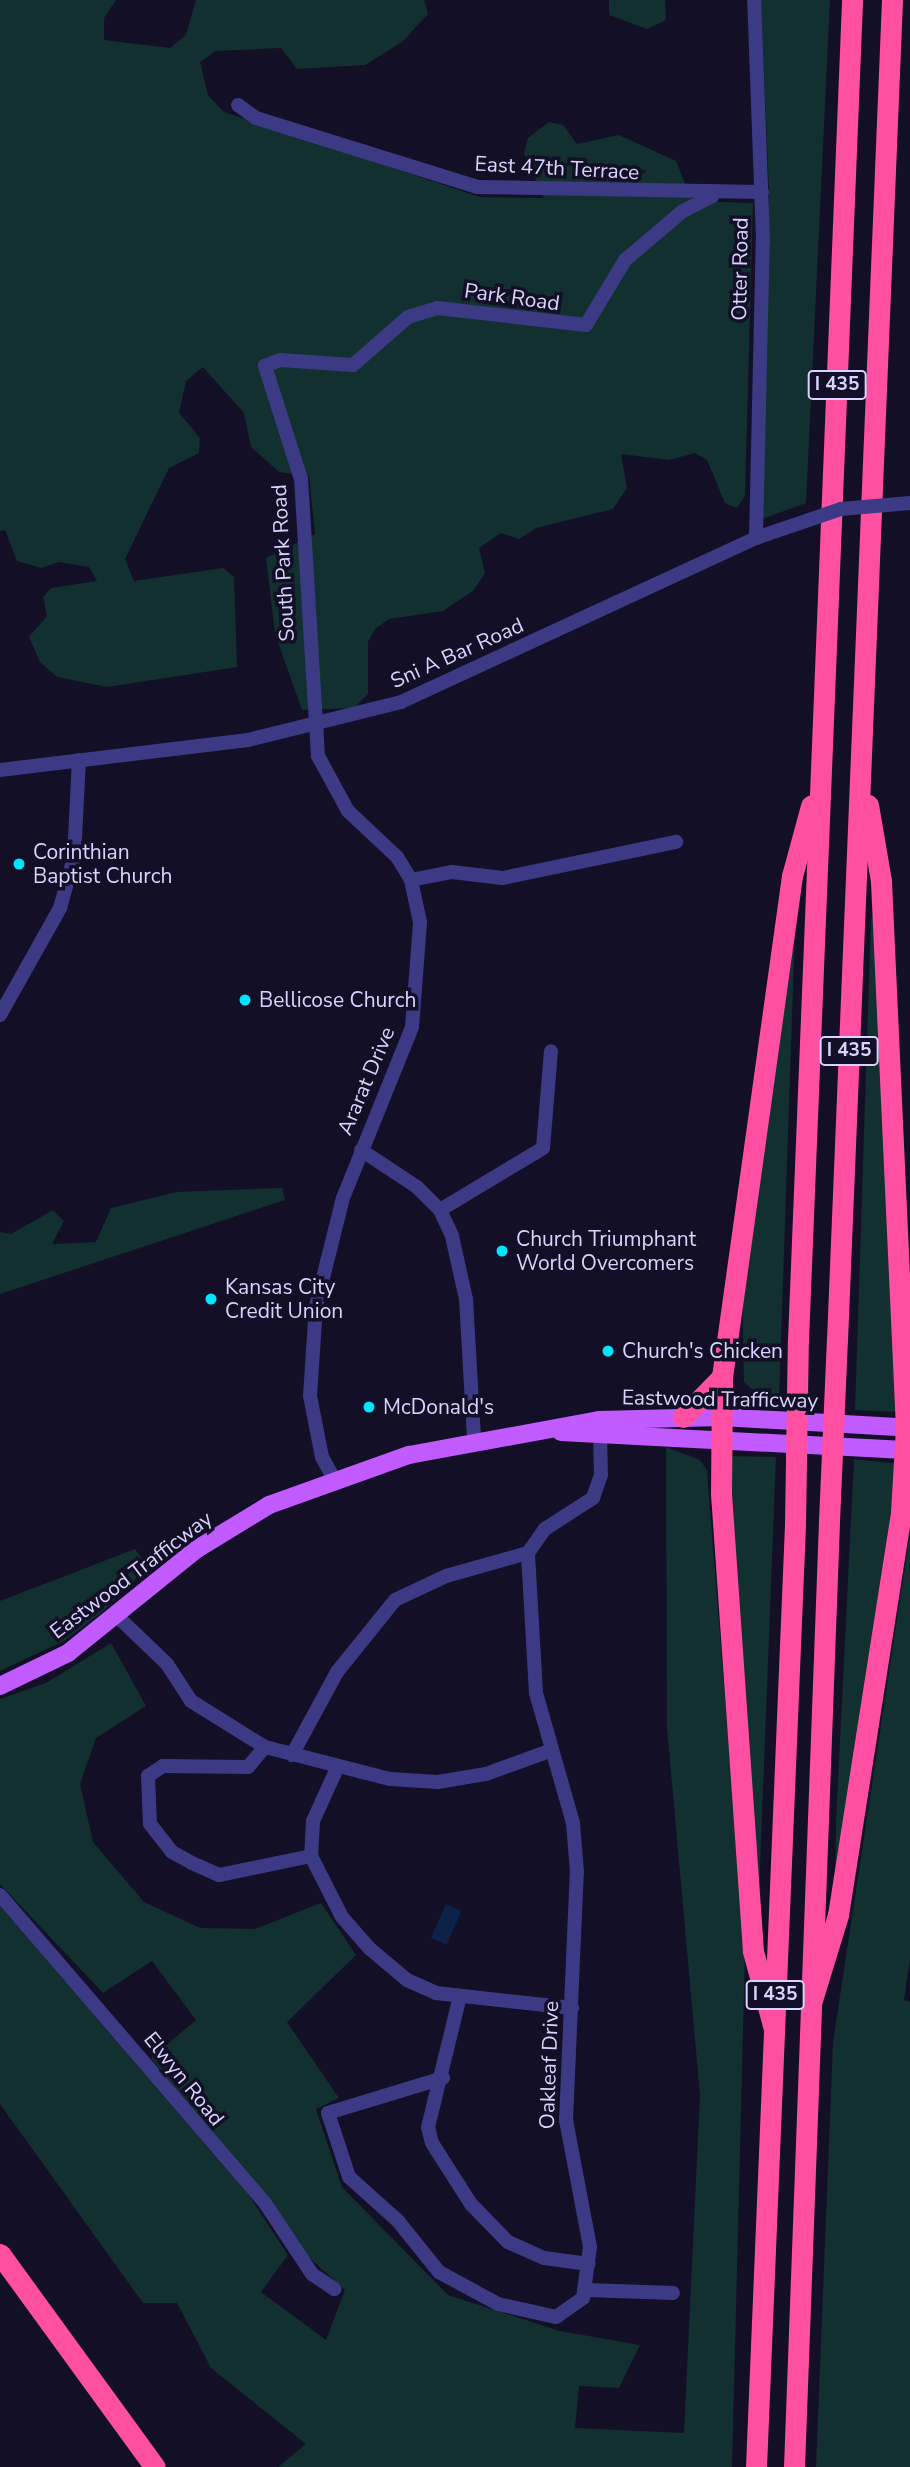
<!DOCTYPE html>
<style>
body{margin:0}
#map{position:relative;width:910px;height:2467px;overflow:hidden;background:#130f26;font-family:"Nunito Sans",sans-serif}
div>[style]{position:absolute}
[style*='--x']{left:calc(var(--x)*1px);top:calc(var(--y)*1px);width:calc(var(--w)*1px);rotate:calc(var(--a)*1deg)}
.green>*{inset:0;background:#12302f}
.water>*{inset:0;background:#0c2248;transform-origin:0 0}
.minor>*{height:14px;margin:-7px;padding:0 7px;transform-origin:7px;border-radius:7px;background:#3d3a85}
.major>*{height:18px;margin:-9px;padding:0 9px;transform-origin:9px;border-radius:9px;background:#c25bff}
.highway>*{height:21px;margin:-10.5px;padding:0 10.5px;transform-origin:10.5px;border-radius:10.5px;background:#ff4fa3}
.minor-bridge>*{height:14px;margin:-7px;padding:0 7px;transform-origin:7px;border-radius:7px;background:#3d3a85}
.highway-bridge>*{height:21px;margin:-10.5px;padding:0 10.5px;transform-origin:10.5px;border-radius:10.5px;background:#ff4fa3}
.dots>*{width:19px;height:19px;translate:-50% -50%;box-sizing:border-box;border:4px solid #130f26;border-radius:50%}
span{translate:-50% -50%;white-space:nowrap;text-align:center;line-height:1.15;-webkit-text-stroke:7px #130f26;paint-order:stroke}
.shield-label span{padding:2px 5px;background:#130f26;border:2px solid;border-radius:5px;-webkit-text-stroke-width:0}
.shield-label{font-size:19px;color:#d9d4ff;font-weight:700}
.street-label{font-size:21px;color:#d9d4ff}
.poi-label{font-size:21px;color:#d9d4ff}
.left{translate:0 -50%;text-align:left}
</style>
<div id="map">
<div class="green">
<div style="clip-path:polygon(0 0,116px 0,104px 18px,104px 40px,170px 48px,186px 35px,196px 0,424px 0,428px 14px,402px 42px,365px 65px,297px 69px,281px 48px,216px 51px,200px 62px,208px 95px,224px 112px,480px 197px,544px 198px,524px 153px,528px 138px,549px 122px,563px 125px,577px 144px,619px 135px,676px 161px,692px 201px,753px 203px,745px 496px,737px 508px,725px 503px,707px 460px,695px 453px,669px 460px,621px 454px,627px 488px,613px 509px,536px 528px,519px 539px,501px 533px,479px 548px,485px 573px,474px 590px,443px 611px,389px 619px,375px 629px,368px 642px,368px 694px,354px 708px,302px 710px,275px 634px,266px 558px,315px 534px,309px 476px,279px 472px,251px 447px,244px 413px,203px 367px,186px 381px,179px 413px,200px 438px,199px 453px,169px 468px,125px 559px,134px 581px,223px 568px,234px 577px,237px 667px,107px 687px,57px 677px,40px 662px,29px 637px,47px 616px,43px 597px,51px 588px,97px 581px,89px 567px,59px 562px,41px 568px,17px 561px,5px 530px,0 531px)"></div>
<div style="clip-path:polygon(609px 0,665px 0,666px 20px,647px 29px,609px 15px)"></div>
<div style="clip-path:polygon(761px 0,830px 0,806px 503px,762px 519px,769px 191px)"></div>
<div style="clip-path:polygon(871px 918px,874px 919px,900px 1412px,855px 1410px)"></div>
<div style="clip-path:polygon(795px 929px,779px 1399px,761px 1398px,744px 1382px,742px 1292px)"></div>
<div style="clip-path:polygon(282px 1188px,285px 1200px,0 1294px,0 1232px,11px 1234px,53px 1210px,64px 1221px,52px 1244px,96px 1242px,111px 1208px,177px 1192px)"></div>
<div style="clip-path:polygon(666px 1447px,700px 1460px,707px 1470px,745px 1953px,732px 2467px,278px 2467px,306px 2444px,211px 2368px,177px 2303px,143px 2303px,0 2104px,0 1906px,248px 2194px,288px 2255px,261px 2292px,326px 2340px,345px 2290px,304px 2253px,151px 2058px,196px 2020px,152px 1961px,103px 1993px,0 1884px,0 1699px,46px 1683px,111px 1643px,146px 1706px,96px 1738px,80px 1784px,93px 1842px,144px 1902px,200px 1928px,255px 1929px,321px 1903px,356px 1955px,287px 2022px,339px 2098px,316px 2109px,342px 2187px,448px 2295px,560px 2331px,640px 2345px,619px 2388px,579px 2386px,575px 2428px,684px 2433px,700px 2095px,667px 1728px)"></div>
<div style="clip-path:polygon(725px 1456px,776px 1457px,759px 1893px)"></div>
<div style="clip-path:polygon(854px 1459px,898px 1464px,835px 1883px,836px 1821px)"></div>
<div style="clip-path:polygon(910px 1534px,910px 1959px,904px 2000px,910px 2002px,910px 2467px,816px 2467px,833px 2042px)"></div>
<div style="clip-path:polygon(135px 1549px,148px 1567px,101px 1613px,64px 1641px,0 1671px,0 1601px)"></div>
</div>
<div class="water">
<div style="left:446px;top:1904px;width:17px;height:37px;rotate:24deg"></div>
</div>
<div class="minor">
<div style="--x:238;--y:105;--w:22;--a:36"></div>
<div style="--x:256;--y:118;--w:232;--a:17.3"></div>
<div style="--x:477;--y:187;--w:285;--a:1"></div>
<div style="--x:0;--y:770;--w:250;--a:-6.9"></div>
<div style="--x:248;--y:740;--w:158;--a:-13.9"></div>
<div style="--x:401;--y:702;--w:391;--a:-24.8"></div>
<div style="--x:756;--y:538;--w:298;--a:-88.7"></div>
<div style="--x:763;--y:240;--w:240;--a:-92.1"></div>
<div style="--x:411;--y:880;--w:42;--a:-11"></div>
<div style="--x:452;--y:872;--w:51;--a:6.7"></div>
<div style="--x:503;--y:878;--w:177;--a:-11.8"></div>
<div style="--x:0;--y:1015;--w:123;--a:-60.7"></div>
<div style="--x:60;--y:908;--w:52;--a:-74.4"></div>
<div style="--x:74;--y:858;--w:98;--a:-87.1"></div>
<div style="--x:361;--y:1150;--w:67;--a:33.5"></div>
<div style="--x:417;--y:1187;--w:33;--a:45"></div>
<div style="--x:440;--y:1210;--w:29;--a:65"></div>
<div style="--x:452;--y:1236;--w:65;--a:77.5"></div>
<div style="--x:466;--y:1299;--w:139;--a:86.7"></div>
<div style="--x:440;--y:1210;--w:120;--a:-31"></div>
<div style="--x:543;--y:1148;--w:97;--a:-85.3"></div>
<div style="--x:333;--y:1477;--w:23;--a:-119"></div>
<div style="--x:322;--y:1457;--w:62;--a:-101.1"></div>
<div style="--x:310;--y:1396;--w:90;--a:-86.2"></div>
<div style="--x:316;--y:1306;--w:111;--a:-76"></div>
<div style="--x:343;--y:1198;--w:184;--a:-68"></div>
<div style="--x:412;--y:1027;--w:105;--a:-85.6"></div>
<div style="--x:420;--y:922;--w:43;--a:-102.1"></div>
<div style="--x:411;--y:880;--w:27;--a:-121"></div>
<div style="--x:397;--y:857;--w:67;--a:-136.8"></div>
<div style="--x:348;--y:811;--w:63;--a:-118.6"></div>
<div style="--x:318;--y:756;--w:278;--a:-93.5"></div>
<div style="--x:301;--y:479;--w:119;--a:-107.7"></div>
<div style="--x:265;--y:366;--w:16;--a:-22"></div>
<div style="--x:280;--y:360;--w:73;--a:3.9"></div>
<div style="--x:353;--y:365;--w:73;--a:-41.1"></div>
<div style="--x:408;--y:317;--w:30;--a:-17"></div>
<div style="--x:437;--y:308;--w:150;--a:6.5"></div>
<div style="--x:586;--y:325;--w:76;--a:-59"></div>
<div style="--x:625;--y:260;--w:76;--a:-40.2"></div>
<div style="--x:683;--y:211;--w:33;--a:-27"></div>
<div style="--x:118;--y:1617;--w:68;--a:43.8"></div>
<div style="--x:167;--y:1664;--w:44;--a:57"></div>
<div style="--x:191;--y:1701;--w:87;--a:31.9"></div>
<div style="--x:292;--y:1755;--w:94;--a:-61.5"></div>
<div style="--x:337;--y:1672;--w:92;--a:-51.1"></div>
<div style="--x:395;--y:1600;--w:56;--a:-25.2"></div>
<div style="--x:446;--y:1576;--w:85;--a:-15.7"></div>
<div style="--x:338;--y:1766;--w:60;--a:114.4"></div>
<div style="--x:313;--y:1821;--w:35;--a:93"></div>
<div style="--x:311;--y:1856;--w:68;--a:63.1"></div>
<div style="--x:342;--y:1917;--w:41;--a:48.9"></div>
<div style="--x:369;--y:1948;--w:50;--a:40.1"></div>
<div style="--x:407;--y:1980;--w:32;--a:24"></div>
<div style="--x:436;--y:1993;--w:137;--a:6.3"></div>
<div style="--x:311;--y:1856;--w:94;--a:168.3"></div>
<div style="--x:219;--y:1875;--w:30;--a:-156"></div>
<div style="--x:192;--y:1863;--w:23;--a:-151"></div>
<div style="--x:172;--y:1852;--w:36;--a:-128"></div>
<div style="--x:150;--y:1824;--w:48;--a:-92.4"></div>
<div style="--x:148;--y:1776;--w:18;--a:-34"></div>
<div style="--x:163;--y:1766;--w:85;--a:0.7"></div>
<div style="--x:248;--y:1767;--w:26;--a:-50"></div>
<div style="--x:265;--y:1747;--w:129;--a:14.4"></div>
<div style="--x:390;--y:1779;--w:48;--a:3.6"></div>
<div style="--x:438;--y:1782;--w:49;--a:-9.5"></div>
<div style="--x:486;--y:1774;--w:70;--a:-20"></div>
<div style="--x:0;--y:1895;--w:406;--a:49.3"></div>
<div style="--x:265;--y:2203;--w:85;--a:56.5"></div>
<div style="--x:312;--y:2274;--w:27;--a:34"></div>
<div style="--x:460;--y:1996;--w:135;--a:103.7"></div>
<div style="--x:428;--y:2127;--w:16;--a:76"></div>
<div style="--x:432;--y:2143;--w:72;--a:57.4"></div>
<div style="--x:471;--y:2204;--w:53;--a:45.8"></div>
<div style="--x:508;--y:2242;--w:39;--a:24"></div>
<div style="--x:544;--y:2258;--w:45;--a:7.6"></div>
<div style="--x:443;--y:2078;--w:120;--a:163.1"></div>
<div style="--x:328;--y:2113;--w:67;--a:71.8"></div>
<div style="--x:349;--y:2177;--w:66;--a:41.9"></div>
<div style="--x:398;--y:2221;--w:65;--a:51.2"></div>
<div style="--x:439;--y:2272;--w:67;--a:28.5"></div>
<div style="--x:498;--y:2304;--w:59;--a:12.6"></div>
<div style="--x:556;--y:2317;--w:33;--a:-35"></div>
<div style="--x:583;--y:2298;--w:51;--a:-82.2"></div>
<div style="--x:590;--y:2247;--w:129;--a:-100.7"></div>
<div style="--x:566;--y:2120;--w:248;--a:-87.5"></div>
<div style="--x:577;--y:1872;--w:49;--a:-94.7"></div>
<div style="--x:573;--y:1823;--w:135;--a:-105.9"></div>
<div style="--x:536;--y:1693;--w:140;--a:-93.3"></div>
<div style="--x:528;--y:1553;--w:29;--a:-55"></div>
<div style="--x:545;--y:1529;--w:57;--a:-32.9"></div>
<div style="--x:593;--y:1498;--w:24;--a:-71"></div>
<div style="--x:601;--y:1475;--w:42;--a:-91.4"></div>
<div style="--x:587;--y:2290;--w:86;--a:2"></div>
</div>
<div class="major">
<div style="--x:561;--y:1432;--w:349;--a:3"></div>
<div style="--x:0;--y:1686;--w:76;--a:-25.9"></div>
<div style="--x:68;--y:1653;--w:166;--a:-38.9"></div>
<div style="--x:197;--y:1549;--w:84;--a:-31.4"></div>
<div style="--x:269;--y:1505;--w:149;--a:-19.7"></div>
<div style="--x:409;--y:1455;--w:193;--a:-10.4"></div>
<div style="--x:599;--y:1420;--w:123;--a:-1.4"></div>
<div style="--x:722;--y:1417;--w:188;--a:3.3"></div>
</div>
<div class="highway">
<div style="--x:798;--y:1340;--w:1341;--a:-87.69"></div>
<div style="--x:837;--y:1340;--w:1341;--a:-87.65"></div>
<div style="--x:683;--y:1417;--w:56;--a:-45.7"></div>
<div style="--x:812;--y:2000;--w:89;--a:-73"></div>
<div style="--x:838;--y:1915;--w:408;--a:-81.1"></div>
<div style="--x:901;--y:1512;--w:84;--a:-86.6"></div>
<div style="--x:906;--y:1428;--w:548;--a:-92.62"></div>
<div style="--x:881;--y:881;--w:77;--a:-99.7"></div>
<div style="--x:774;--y:2029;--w:81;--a:-105.1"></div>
<div style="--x:753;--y:1951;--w:458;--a:-94"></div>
<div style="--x:721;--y:1494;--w:117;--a:-89.5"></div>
<div style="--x:722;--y:1377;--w:506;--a:-82.05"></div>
<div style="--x:792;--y:876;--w:73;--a:-74.8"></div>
<div style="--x:0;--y:2254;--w:263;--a:54"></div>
<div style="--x:756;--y:2467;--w:944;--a:-87.63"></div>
<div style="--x:794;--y:2467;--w:947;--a:-87.88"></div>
</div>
<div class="minor-bridge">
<div style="--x:756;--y:538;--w:90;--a:-18.8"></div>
<div style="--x:841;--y:509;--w:69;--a:-5"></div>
</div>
<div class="highway-bridge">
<div style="--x:829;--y:1521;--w:181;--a:-87.5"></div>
<div style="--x:795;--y:1524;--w:184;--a:-89.1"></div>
</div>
<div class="dots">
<div style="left:19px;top:864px;background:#00e5ff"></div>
<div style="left:245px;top:1000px;background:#00e5ff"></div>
<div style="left:502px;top:1251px;background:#00e5ff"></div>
<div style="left:211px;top:1299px;background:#00e5ff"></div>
<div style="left:608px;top:1351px;background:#00e5ff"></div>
<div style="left:369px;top:1407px;background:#00e5ff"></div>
</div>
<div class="shield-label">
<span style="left:837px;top:385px">I 435</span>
<span style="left:849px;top:1051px">I 435</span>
<span style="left:775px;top:1995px">I 435</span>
</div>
<div class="street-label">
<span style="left:557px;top:168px;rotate:3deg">East 47th Terrace</span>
<span style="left:740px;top:269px;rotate:-89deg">Otter Road</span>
<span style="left:512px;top:297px;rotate:8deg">Park Road</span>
<span style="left:283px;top:563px;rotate:-93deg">South Park Road</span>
<span style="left:457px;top:653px;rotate:-24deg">Sni A Bar Road</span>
<span style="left:366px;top:1081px;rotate:-67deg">Ararat Drive</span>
<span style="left:720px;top:1399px;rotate:1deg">Eastwood Trafficway</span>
<span style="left:131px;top:1575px;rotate:-37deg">Eastwood Trafficway</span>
<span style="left:549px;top:2065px;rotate:-88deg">Oakleaf Drive</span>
<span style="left:184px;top:2079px;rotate:51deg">Elwyn Road</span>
</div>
<div class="poi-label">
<span class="left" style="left:33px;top:864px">Corinthian<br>Baptist Church</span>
<span class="left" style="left:259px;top:1000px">Bellicose Church</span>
<span class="left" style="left:516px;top:1251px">Church Triumphant<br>World Overcomers</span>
<span class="left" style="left:225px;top:1299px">Kansas City<br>Credit Union</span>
<span class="left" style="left:622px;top:1351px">Church's Chicken</span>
<span class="left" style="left:383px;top:1407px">McDonald's</span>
</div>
</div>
